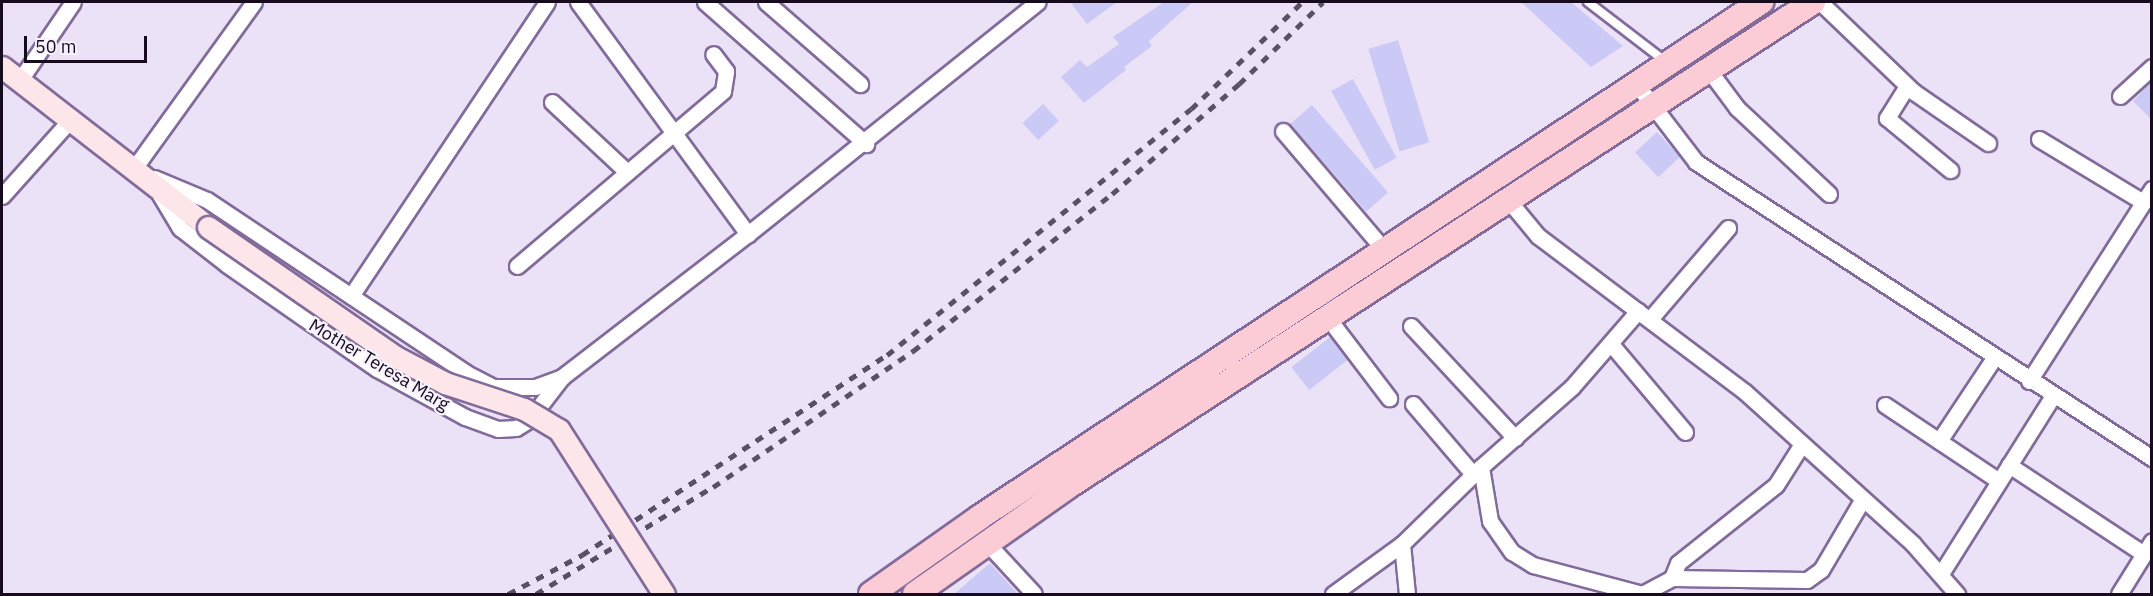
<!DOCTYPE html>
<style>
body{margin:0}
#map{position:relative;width:2153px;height:596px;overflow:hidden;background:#ece2f7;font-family:"IBM Plex Sans",sans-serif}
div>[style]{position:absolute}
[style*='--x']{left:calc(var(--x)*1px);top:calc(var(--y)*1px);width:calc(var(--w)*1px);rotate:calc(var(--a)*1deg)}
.building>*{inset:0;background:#cbcaf6;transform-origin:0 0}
.roads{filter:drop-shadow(2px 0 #826b9a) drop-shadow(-2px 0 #826b9a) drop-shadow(0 2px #826b9a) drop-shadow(0 -2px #826b9a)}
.lane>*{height:8px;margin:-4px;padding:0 4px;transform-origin:4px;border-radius:4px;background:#fff}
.street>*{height:15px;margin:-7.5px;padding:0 7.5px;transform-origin:7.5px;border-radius:7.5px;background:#fff}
.secondary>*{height:21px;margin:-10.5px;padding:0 10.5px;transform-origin:10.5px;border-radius:10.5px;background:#fde6ea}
.primary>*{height:24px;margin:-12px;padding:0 12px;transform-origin:12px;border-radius:12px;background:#fbccd5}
.rail>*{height:4.5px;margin-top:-2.25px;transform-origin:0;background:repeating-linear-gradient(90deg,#5a5063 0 8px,transparent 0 16px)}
.bridges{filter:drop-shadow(2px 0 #826b9a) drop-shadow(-2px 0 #826b9a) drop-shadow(0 2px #826b9a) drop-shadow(0 -2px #826b9a)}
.secondary-bridge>*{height:21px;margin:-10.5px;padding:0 10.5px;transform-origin:10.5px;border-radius:10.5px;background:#fde6ea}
span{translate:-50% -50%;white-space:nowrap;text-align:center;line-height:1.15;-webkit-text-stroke:4.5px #f7f2fd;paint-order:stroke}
.street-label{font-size:18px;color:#160c1e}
.frame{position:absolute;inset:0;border:3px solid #160c1e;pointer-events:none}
.scale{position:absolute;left:24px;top:36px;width:123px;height:27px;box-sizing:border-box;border:3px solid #160c1e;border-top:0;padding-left:8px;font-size:18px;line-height:21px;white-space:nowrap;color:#160c1e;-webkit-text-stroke:4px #f7f2fd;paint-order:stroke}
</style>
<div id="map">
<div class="building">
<div style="clip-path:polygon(1070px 2px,1117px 2px,1087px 24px)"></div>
<div style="clip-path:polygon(1164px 2px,1193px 2px,1149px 41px,1152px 46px,1124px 67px,1126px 70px,1084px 103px,1061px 77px,1080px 60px,1087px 67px,1119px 44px,1113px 37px)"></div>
<div style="clip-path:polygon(1521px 2px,1571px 2px,1623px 46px,1591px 67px)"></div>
<div style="left:1398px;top:40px;width:107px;height:31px;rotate:73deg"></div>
<div style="left:1353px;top:79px;width:90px;height:25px;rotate:61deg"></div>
<div style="clip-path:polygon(2151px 82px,2151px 119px,2133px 101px)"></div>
<div style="left:1043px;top:104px;width:23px;height:28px;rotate:47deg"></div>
<div style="left:1312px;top:105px;width:116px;height:29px;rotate:49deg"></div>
<div style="left:1657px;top:132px;width:34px;height:30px;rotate:47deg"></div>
<div style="left:1330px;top:337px;width:29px;height:49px;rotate:52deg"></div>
<div style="clip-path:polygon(990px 563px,1018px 594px,954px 594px)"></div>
</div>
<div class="roads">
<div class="lane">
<div style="--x:1588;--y:2;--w:97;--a:37.5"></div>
</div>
<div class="street">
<div style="--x:578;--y:2;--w:288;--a:53.8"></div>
<div style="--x:705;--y:2;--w:215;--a:41.4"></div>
<div style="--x:766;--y:2;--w:125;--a:41.1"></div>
<div style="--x:1820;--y:2;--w:130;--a:43.8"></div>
<div style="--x:1914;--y:92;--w:90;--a:34.6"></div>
<div style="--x:1711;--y:73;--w:44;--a:53.4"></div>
<div style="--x:1737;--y:108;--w:126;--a:43.1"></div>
<div style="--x:20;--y:80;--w:94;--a:-55.8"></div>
<div style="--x:1637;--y:85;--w:97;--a:52.5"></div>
<div style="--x:1696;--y:162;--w:544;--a:32.99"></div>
<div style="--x:1907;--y:86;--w:38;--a:122"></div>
<div style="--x:1887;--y:118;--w:82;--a:39.5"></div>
<div style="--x:2120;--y:96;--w:43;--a:-42.2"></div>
<div style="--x:552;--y:102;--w:103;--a:43"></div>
<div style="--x:1283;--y:131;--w:159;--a:49.6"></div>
<div style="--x:2039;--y:139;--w:122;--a:31.2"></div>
<div style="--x:135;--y:167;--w:203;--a:-54.2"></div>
<div style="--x:154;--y:178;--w:57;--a:22.5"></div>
<div style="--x:207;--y:200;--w:311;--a:33.7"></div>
<div style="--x:466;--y:373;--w:31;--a:27"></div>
<div style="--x:494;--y:387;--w:41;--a:0"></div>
<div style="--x:535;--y:387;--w:29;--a:-20"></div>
<div style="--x:562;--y:377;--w:235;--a:-37.6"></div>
<div style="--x:748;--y:234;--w:371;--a:-38.7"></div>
<div style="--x:160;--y:195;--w:39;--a:59"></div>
<div style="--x:180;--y:228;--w:58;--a:38"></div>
<div style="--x:226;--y:264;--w:184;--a:34.8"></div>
<div style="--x:377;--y:369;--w:100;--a:28.6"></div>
<div style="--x:465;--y:417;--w:35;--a:20"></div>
<div style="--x:498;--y:429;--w:18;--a:-3"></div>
<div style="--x:516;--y:428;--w:15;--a:-32"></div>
<div style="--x:529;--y:420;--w:54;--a:-52.5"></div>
<div style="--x:2;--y:196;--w:105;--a:-48.1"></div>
<div style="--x:1509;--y:201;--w:45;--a:50.4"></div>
<div style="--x:1538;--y:236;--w:259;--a:37"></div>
<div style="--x:1745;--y:392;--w:227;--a:42.1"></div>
<div style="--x:1913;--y:544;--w:67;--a:48.7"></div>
<div style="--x:517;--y:266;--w:270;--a:-40.3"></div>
<div style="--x:723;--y:91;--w:20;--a:-81"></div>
<div style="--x:726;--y:71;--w:21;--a:-127"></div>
<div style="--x:351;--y:296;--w:353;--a:-56.3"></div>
<div style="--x:1638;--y:311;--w:101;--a:131"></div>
<div style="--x:1572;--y:387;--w:121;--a:138.7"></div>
<div style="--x:1481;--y:467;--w:55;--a:80.5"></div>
<div style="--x:1490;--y:521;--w:38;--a:55"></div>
<div style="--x:1512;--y:552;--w:25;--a:32"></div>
<div style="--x:1533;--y:565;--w:113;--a:14.9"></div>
<div style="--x:1642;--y:594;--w:34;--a:-28"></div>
<div style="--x:1672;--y:578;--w:135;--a:0.8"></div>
<div style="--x:1807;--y:580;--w:17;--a:-36"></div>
<div style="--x:1821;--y:570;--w:79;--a:-59.5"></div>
<div style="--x:1328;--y:318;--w:101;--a:52.7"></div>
<div style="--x:1650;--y:319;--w:120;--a:-49.4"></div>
<div style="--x:1411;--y:326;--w:153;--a:47.1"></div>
<div style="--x:1611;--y:344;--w:115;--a:49.9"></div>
<div style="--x:2029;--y:381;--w:228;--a:-57.4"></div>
<div style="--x:1413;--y:404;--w:89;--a:49.5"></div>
<div style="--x:1885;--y:405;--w:137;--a:33.7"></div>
<div style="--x:1939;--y:441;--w:100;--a:-56.5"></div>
<div style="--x:2009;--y:465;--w:162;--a:33.4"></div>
<div style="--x:987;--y:543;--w:69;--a:47.3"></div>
<div style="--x:1402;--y:544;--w:50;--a:84.3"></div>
<div style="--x:1942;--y:572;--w:208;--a:-57.8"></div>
<div style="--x:1672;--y:578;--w:16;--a:-68"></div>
<div style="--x:1678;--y:563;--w:125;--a:-38.5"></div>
<div style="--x:1776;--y:485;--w:45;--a:-57.7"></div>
<div style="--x:1333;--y:594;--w:85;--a:-35.9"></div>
<div style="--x:1402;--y:544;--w:110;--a:-44.3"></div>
<div style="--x:2119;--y:594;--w:62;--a:-58.1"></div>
</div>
<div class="secondary">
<div style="--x:2;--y:67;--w:261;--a:37.8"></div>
</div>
<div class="primary">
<div style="--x:871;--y:594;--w:133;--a:-35.2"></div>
<div style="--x:980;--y:517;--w:936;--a:-33.4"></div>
<div style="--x:915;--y:594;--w:186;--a:-35.1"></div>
<div style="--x:1067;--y:487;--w:890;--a:-33.03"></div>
</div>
</div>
<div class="rail">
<div style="--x:508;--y:594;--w:84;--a:-27.8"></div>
<div style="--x:582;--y:555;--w:365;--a:-33.3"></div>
<div style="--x:887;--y:355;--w:391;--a:-39"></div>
<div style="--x:1191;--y:109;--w:154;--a:-43.9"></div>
<div style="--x:536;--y:594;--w:207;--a:-31.2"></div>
<div style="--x:713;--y:487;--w:242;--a:-34.2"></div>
<div style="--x:913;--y:351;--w:253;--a:-38.3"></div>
<div style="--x:1112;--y:194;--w:168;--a:-40.9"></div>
<div style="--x:1239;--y:84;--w:117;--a:-44.3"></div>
</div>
<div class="bridges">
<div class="secondary-bridge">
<div style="--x:208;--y:227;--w:226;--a:34.7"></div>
<div style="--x:394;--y:356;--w:58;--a:27.9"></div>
<div style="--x:445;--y:383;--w:83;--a:18.2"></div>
<div style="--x:524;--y:409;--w:41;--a:31"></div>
<div style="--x:559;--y:430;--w:195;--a:57.4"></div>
</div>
</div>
<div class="street-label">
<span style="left:379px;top:365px;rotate:31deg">Mother Teresa Marg</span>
</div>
<div class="frame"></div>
<div class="scale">50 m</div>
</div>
